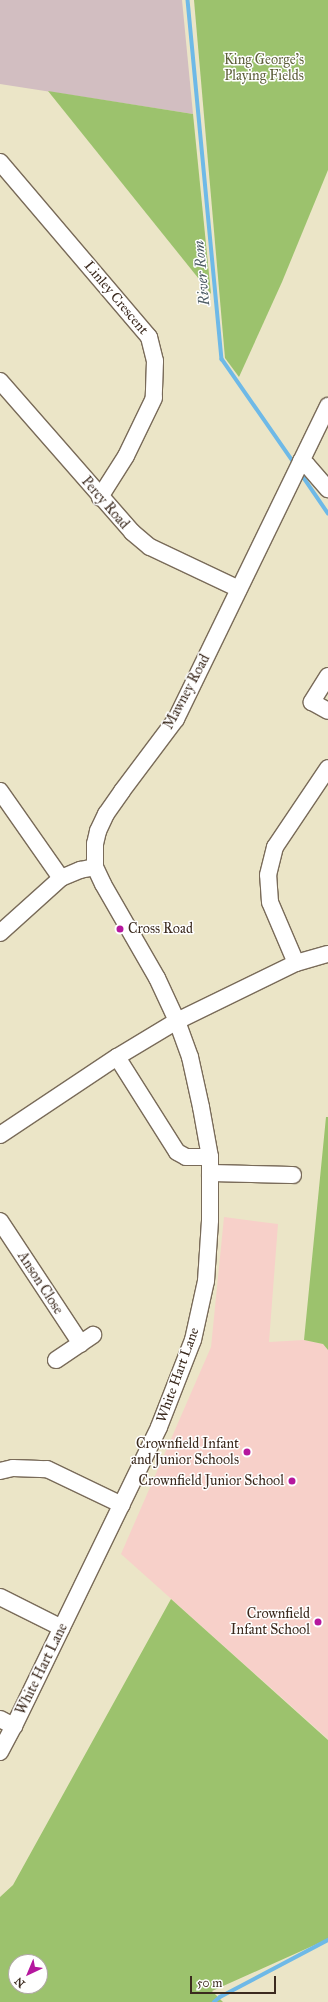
<!DOCTYPE html>
<style>
body{margin:0}
#map{position:relative;width:328px;height:2002px;overflow:hidden;background:#ebe5c7;font-family:"IM FELL Great Primer",serif}
div>[style]{position:absolute}
[style*='--x']{left:calc(var(--x)*1px);top:calc(var(--y)*1px);width:calc(var(--w)*1px);rotate:calc(var(--a)*1deg)}
.built>*{inset:0;background:#f7d0c9}
.industrial>*{inset:0;background:#d2bec1}
.green>*{inset:0;background:#9cc26d}
.stream>*{height:3.5px;margin:-1.75px;padding:0 1.75px;transform-origin:1.75px;border-radius:1.75px;background:#6eb9e7}
.roads{filter:drop-shadow(1px 0 #796b59) drop-shadow(-1px 0 #796b59) drop-shadow(0 1px #796b59) drop-shadow(0 -1px #796b59)}
.minor>*{height:16px;margin:-8px;padding:0 8px;transform-origin:8px;border-radius:8px;background:#fff}
.dots>*{width:11px;height:11px;translate:-50% -50%;box-sizing:border-box;border:2px solid #fff;border-radius:50%}
span{translate:-50% -50%;white-space:nowrap;text-align:center;line-height:1.15;-webkit-text-stroke:3px #fff;paint-order:stroke}
.park-label{font-size:14px;color:#5d5f3a}
.street-label{font-size:14px;color:#3b2a1e}
.poi-label{font-size:14px;color:#3b2a1e}
.left{translate:0 -50%;text-align:left}
.right{translate:-100% -50%;text-align:right}
.water-label{font-size:15px;color:#4d5c64;font-style:italic}
.north{position:absolute;left:8px;top:1954px;width:40px;height:40px;box-sizing:border-box;background:#fff;border:1px solid #b1aaa5;border-radius:50%;rotate:224deg;font-size:11px;font-weight:700;line-height:16px;text-align:center;color:#3b2a1e}
.north::after{content:'';display:block;margin:auto;width:14px;height:18px;background:#b5179e;clip-path:polygon(50% 0,100% 100%,50% 72%,0 100%)}
.scale{position:absolute;left:190px;top:1976px;width:86px;height:18px;box-sizing:border-box;border:2px solid #3b2a1e;border-top:0;padding-left:5px;font-size:12px;line-height:14px;white-space:nowrap;color:#3b2a1e;-webkit-text-stroke:3px #fff;paint-order:stroke}
</style>
<div id="map">
<div class="built">
<div style="clip-path:polygon(224px 1217px,278px 1224px,269px 1342px,304px 1340px,323px 1344px,328px 1350px,328px 1739px,121px 1554px,211px 1347px)"></div>
</div>
<div class="industrial">
<div style="clip-path:polygon(0 0,182px 0,193px 114px,0 84px)"></div>
</div>
<div class="green">
<div style="clip-path:polygon(194px 0,328px 0,328px 170px,282px 282px,239px 377px,225px 358px)"></div>
<div style="clip-path:polygon(48px 91px,193px 114px,211px 294px)"></div>
<div style="clip-path:polygon(326px 1117px,328px 1117px,328px 1350px,323px 1344px,304px 1340px)"></div>
<div style="clip-path:polygon(evenodd,171px 1599px,328px 1740px,328px 1939px,212px 1991px,223px 2002px,0 2002px,0 1897px,13px 1885px,171px 1599px,16px 1962px,40px 1962px,40px 1986px,16px 1986px,16px 1962px)"></div>
</div>
<div class="stream">
<div style="--x:188;--y:0;--w:361;--a:84.6"></div>
<div style="--x:222;--y:359;--w:128;--a:55.2"></div>
<div style="--x:300;--y:472;--w:50;--a:55.7"></div>
<div style="--x:214;--y:2002;--w:8;--a:-40"></div>
<div style="--x:220;--y:1997;--w:122;--a:-27.8"></div>
</div>
<div class="roads">
<div class="minor">
<div style="--x:0;--y:162;--w:230;--a:49.6"></div>
<div style="--x:149;--y:337;--w:25;--a:76"></div>
<div style="--x:155;--y:361;--w:37;--a:92"></div>
<div style="--x:154;--y:398;--w:64;--a:115.8"></div>
<div style="--x:126;--y:456;--w:49;--a:122.4"></div>
<div style="--x:0;--y:381;--w:201;--a:48.8"></div>
<div style="--x:132;--y:532;--w:23;--a:40"></div>
<div style="--x:150;--y:547;--w:98;--a:25.3"></div>
<div style="--x:301;--y:461;--w:7;--a:34"></div>
<div style="--x:307;--y:465;--w:32;--a:49"></div>
<div style="--x:328;--y:676;--w:31;--a:122"></div>
<div style="--x:312;--y:702;--w:18;--a:29"></div>
<div style="--x:0;--y:791;--w:106;--a:55"></div>
<div style="--x:0;--y:933;--w:82;--a:-42"></div>
<div style="--x:61;--y:878;--w:21;--a:-23"></div>
<div style="--x:80;--y:870;--w:15;--a:-11"></div>
<div style="--x:296;--y:963;--w:66;--a:-113.1"></div>
<div style="--x:270;--y:902;--w:27;--a:-94"></div>
<div style="--x:268;--y:875;--w:29;--a:-76"></div>
<div style="--x:275;--y:847;--w:95;--a:-56.1"></div>
<div style="--x:117;--y:1057;--w:112;--a:57.7"></div>
<div style="--x:177;--y:1152;--w:10;--a:29"></div>
<div style="--x:186;--y:1157;--w:24;--a:0"></div>
<div style="--x:0;--y:1135;--w:141;--a:-33.7"></div>
<div style="--x:117;--y:1057;--w:70;--a:-31"></div>
<div style="--x:177;--y:1021;--w:132;--a:-26"></div>
<div style="--x:296;--y:963;--w:33;--a:-16"></div>
<div style="--x:210;--y:1173;--w:83;--a:1.4"></div>
<div style="--x:0;--y:1221;--w:147;--a:56.6"></div>
<div style="--x:56;--y:1360;--w:45;--a:-34"></div>
<div style="--x:0;--y:1471;--w:13;--a:-13"></div>
<div style="--x:13;--y:1468;--w:34;--a:2"></div>
<div style="--x:47;--y:1469;--w:83;--a:25.6"></div>
<div style="--x:0;--y:1597;--w:69;--a:26.6"></div>
<div style="--x:0;--y:1719;--w:16;--a:27"></div>
<div style="--x:0;--y:1752;--w:30;--a:-62"></div>
<div style="--x:14;--y:1726;--w:332;--a:-64.1"></div>
<div style="--x:159;--y:1427;--w:93;--a:-68.7"></div>
<div style="--x:193;--y:1340;--w:60;--a:-77.6"></div>
<div style="--x:206;--y:1281;--w:61;--a:-86.2"></div>
<div style="--x:210;--y:1220;--w:63;--a:-90"></div>
<div style="--x:210;--y:1157;--w:51;--a:-100.2"></div>
<div style="--x:201;--y:1107;--w:51;--a:-102.4"></div>
<div style="--x:190;--y:1057;--w:38;--a:-110"></div>
<div style="--x:177;--y:1021;--w:47;--a:-114.9"></div>
<div style="--x:157;--y:978;--w:108;--a:-119.9"></div>
<div style="--x:103;--y:884;--w:19;--a:-115"></div>
<div style="--x:95;--y:867;--w:23;--a:-90"></div>
<div style="--x:95;--y:844;--w:13;--a:-77"></div>
<div style="--x:98;--y:831;--w:19;--a:-65"></div>
<div style="--x:106;--y:814;--w:28;--a:-55"></div>
<div style="--x:122;--y:791;--w:90;--a:-53.1"></div>
<div style="--x:176;--y:719;--w:348;--a:-64.1"></div>
</div>
</div>
<div class="dots">
<div style="left:120px;top:929px;background:#b5179e"></div>
<div style="left:247px;top:1452px;background:#b5179e"></div>
<div style="left:292px;top:1481px;background:#b5179e"></div>
<div style="left:318px;top:1622px;background:#b5179e"></div>
</div>
<div class="park-label">
<span style="left:264px;top:68px">King George's<br>Playing Fields</span>
</div>
<div class="street-label">
<span style="left:116px;top:298px;rotate:50deg">Linley Crescent</span>
<span style="left:105px;top:503px;rotate:49deg">Percy Road</span>
<span style="left:187px;top:692px;rotate:-62deg">Mawney Road</span>
<span style="left:40px;top:1283px;rotate:57deg">Anson Close</span>
<span style="left:178px;top:1375px;rotate:-70deg">White Hart Lane</span>
<span style="left:42px;top:1669px;rotate:-64deg">White Hart Lane</span>
</div>
<div class="poi-label">
<span class="left" style="left:128px;top:929px">Cross Road</span>
<span class="right" style="left:239px;top:1452px">Crownfield Infant<br>and Junior Schools</span>
<span class="right" style="left:284px;top:1481px">Crownfield Junior School</span>
<span class="right" style="left:310px;top:1622px">Crownfield<br>Infant School</span>
</div>
<div class="water-label">
<span style="left:202px;top:273px;rotate:-95deg">River Rom</span>
</div>
<div class="north">N</div>
<div class="scale">50 m</div>
</div>
